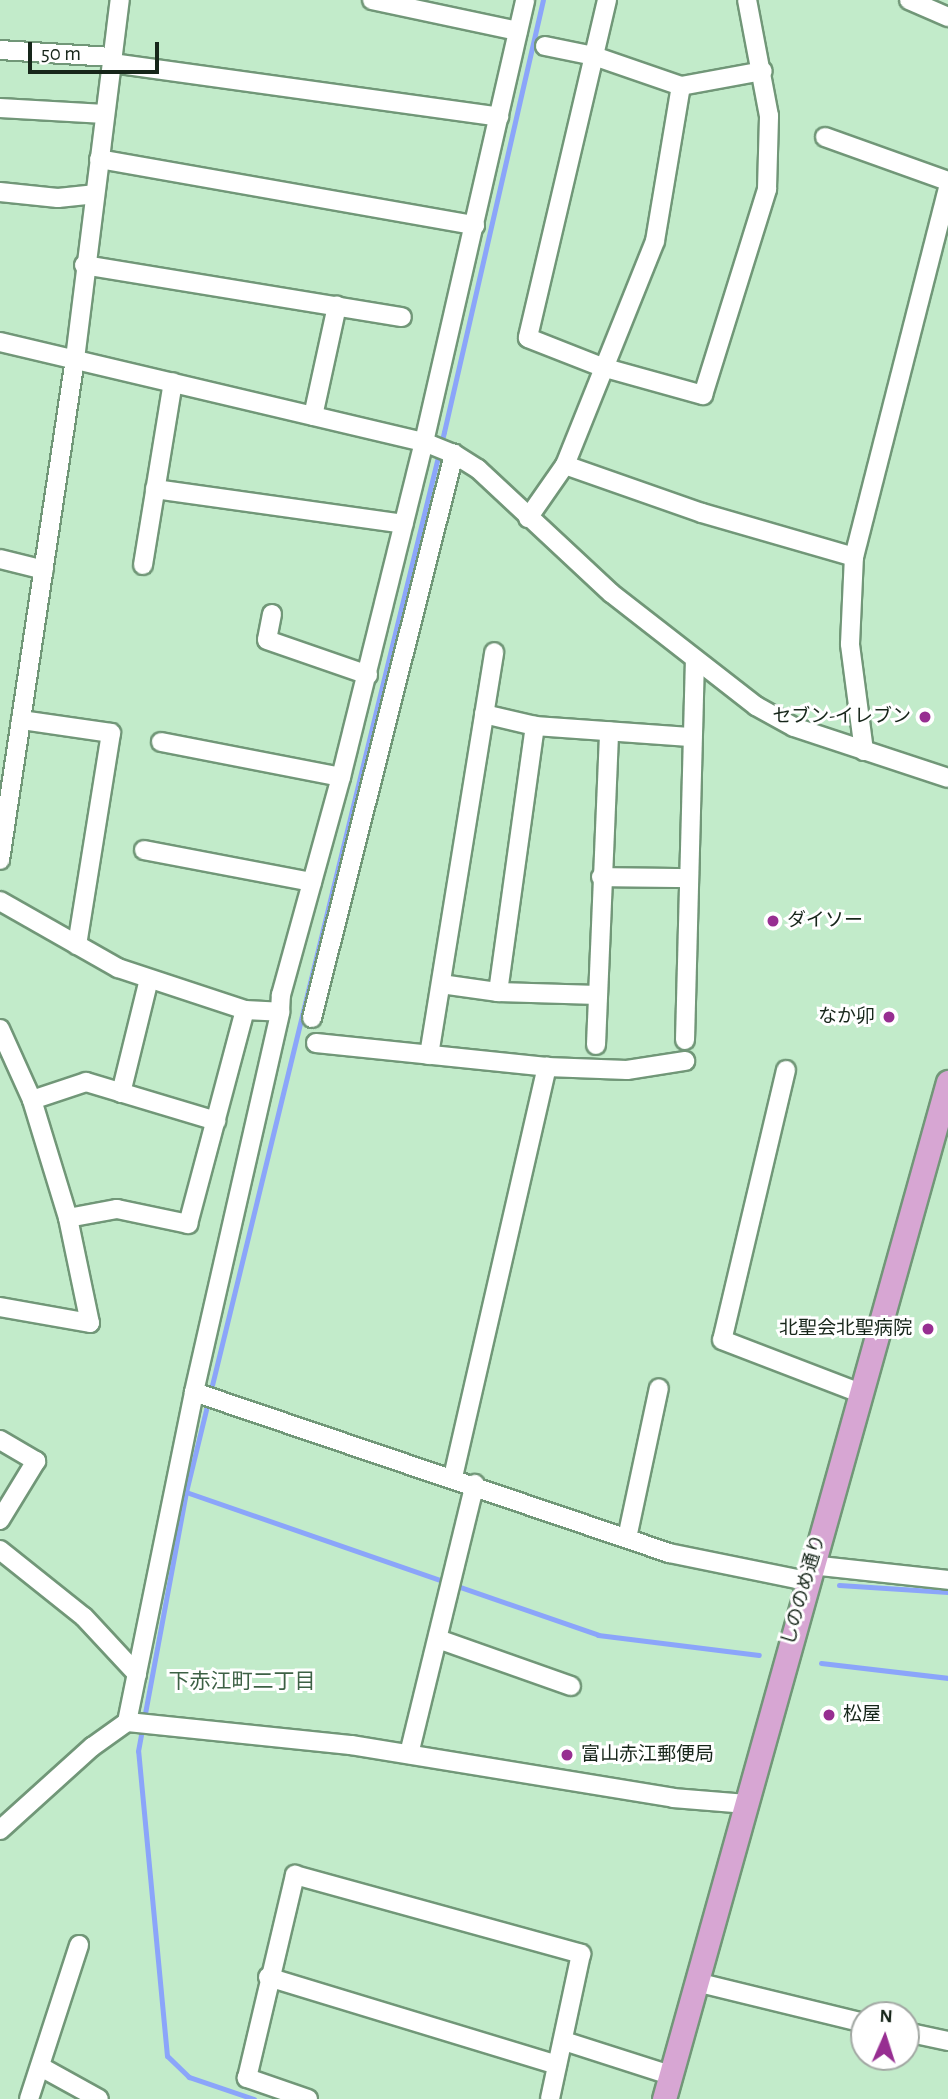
<!DOCTYPE html>
<meta charset="utf-8">
<style>
body{margin:0}
#map{position:relative;width:948px;height:2099px;overflow:hidden;background:#c2ebca;font-family:"Alegreya Sans","Noto Sans JP",sans-serif}
div>[style]{position:absolute}
[style*='--x']{left:calc(var(--x)*1px);top:calc(var(--y)*1px);width:calc(var(--w)*1px);rotate:calc(var(--a)*1deg)}
.stream>*{height:5px;margin:-2.5px;padding:0 2.5px;transform-origin:2.5px;border-radius:2.5px;background:#8ba5fa}
.roads{filter:drop-shadow(2px 0 #719778) drop-shadow(-2px 0 #719778) drop-shadow(0 2px #719778) drop-shadow(0 -2px #719778)}
.minor>*{height:18px;margin:-9px;padding:0 9px;transform-origin:9px;border-radius:9px;background:#fff}
.major>*{height:23px;margin:-11.5px;padding:0 11.5px;transform-origin:11.5px;border-radius:11.5px;background:#d7a6d3}
.dots>*{width:19px;height:19px;translate:-50% -50%;box-sizing:border-box;border:4px solid #fff;border-radius:50%}
span{translate:-50% -50%;white-space:nowrap;text-align:center;line-height:1.15;-webkit-text-stroke:6px #fff;paint-order:stroke}
.poi-label{font-size:19px;color:#17261a}
.right{translate:-100% -50%;text-align:right}
.left{translate:0 -50%;text-align:left}
.street-label{font-size:19px;color:#17261a}
.neighbourhood-label{font-size:21px;color:#3d6145}
.north{position:absolute;left:850px;top:2001px;width:70px;height:70px;box-sizing:border-box;background:#fff;border:2px solid #a2a8a3;border-radius:50%;rotate:3deg;font-size:19px;font-weight:700;line-height:28px;text-align:center;color:#17261a}
.north::after{content:'';display:block;margin:auto;width:24px;height:32px;background:#972e91;clip-path:polygon(50% 0,100% 100%,50% 72%,0 100%)}
.scale{position:absolute;left:28px;top:42px;width:131px;height:32px;box-sizing:border-box;border:4px solid #17261a;border-top:0;padding-left:9px;font-size:21px;line-height:24px;white-space:nowrap;color:#17261a;-webkit-text-stroke:5px #fff;paint-order:stroke}
</style>
<div id="map">
<div class="stream">
<div style="--x:186;--y:1492;--w:436;--a:19.1"></div>
<div style="--x:598;--y:1635;--w:162;--a:7.1"></div>
<div style="--x:839;--y:1585;--w:109;--a:3.7"></div>
<div style="--x:821;--y:1663;--w:128;--a:6.7"></div>
<div style="--x:254;--y:2099;--w:69;--a:-161.3"></div>
<div style="--x:189;--y:2077;--w:30;--a:-136"></div>
<div style="--x:167;--y:2056;--w:306;--a:-95.4"></div>
<div style="--x:138;--y:1751;--w:263;--a:-79.5"></div>
<div style="--x:186;--y:1492;--w:1091;--a:-76.32"></div>
<div style="--x:444;--y:432;--w:443;--a:-77.1"></div>
</div>
<div class="roads">
<div class="minor">
<div style="--x:372;--y:0;--w:149;--a:12"></div>
<div style="--x:607;--y:0;--w:347;--a:103.2"></div>
<div style="--x:528;--y:338;--w:79;--a:21.4"></div>
<div style="--x:602;--y:367;--w:105;--a:15.5"></div>
<div style="--x:703;--y:395;--w:216;--a:-72.7"></div>
<div style="--x:767;--y:189;--w:73;--a:-88.4"></div>
<div style="--x:769;--y:116;--w:118;--a:-100.7"></div>
<div style="--x:909;--y:0;--w:43;--a:23.6"></div>
<div style="--x:545;--y:46;--w:50;--a:11.5"></div>
<div style="--x:594;--y:56;--w:92;--a:19"></div>
<div style="--x:681;--y:86;--w:83;--a:-10.4"></div>
<div style="--x:0;--y:50;--w:112;--a:3.6"></div>
<div style="--x:112;--y:63;--w:391;--a:7.9"></div>
<div style="--x:0;--y:108;--w:105;--a:3.3"></div>
<div style="--x:825;--y:137;--w:131;--a:19.7"></div>
<div style="--x:99;--y:159;--w:382;--a:10"></div>
<div style="--x:0;--y:192;--w:58;--a:5.9"></div>
<div style="--x:58;--y:198;--w:36;--a:-6"></div>
<div style="--x:84;--y:265;--w:322;--a:9.3"></div>
<div style="--x:0;--y:342;--w:436;--a:13.3"></div>
<div style="--x:424;--y:442;--w:32;--a:22"></div>
<div style="--x:454;--y:454;--w:28;--a:32"></div>
<div style="--x:478;--y:469;--w:182;--a:43"></div>
<div style="--x:611;--y:593;--w:184;--a:37.9"></div>
<div style="--x:756;--y:706;--w:43;--a:28.9"></div>
<div style="--x:794;--y:727;--w:162;--a:18.3"></div>
<div style="--x:313;--y:416;--w:113;--a:-77.7"></div>
<div style="--x:565;--y:465;--w:145;--a:19.3"></div>
<div style="--x:702;--y:513;--w:158;--a:16.1"></div>
<div style="--x:155;--y:489;--w:251;--a:8"></div>
<div style="--x:528;--y:518;--w:65;--a:-55.1"></div>
<div style="--x:565;--y:465;--w:241;--a:-68.1"></div>
<div style="--x:655;--y:241;--w:157;--a:-80.5"></div>
<div style="--x:0;--y:559;--w:45;--a:14"></div>
<div style="--x:143;--y:565;--w:185;--a:-80.7"></div>
<div style="--x:272;--y:614;--w:26;--a:101"></div>
<div style="--x:267;--y:640;--w:107;--a:19.1"></div>
<div style="--x:484;--y:714;--w:52;--a:13.2"></div>
<div style="--x:535;--y:726;--w:155;--a:4.1"></div>
<div style="--x:21;--y:720;--w:91;--a:8.2"></div>
<div style="--x:111;--y:733;--w:215;--a:99.1"></div>
<div style="--x:161;--y:742;--w:183;--a:11"></div>
<div style="--x:864;--y:751;--w:108;--a:-97.5"></div>
<div style="--x:850;--y:644;--w:87;--a:-87.4"></div>
<div style="--x:854;--y:557;--w:381;--a:-75.7"></div>
<div style="--x:144;--y:850;--w:171;--a:10.8"></div>
<div style="--x:0;--y:860;--w:507;--a:-81.49"></div>
<div style="--x:75;--y:359;--w:362;--a:-82.9"></div>
<div style="--x:601;--y:877;--w:87;--a:0.7"></div>
<div style="--x:0;--y:901;--w:136;--a:29.6"></div>
<div style="--x:118;--y:968;--w:134;--a:18.3"></div>
<div style="--x:245;--y:1010;--w:35;--a:3"></div>
<div style="--x:280;--y:1012;--w:17;--a:-87"></div>
<div style="--x:281;--y:995;--w:226;--a:-74.6"></div>
<div style="--x:341;--y:777;--w:345;--a:-76.1"></div>
<div style="--x:424;--y:442;--w:453;--a:-77.1"></div>
<div style="--x:441;--y:984;--w:58;--a:8"></div>
<div style="--x:498;--y:992;--w:100;--a:1.7"></div>
<div style="--x:498;--y:992;--w:269;--a:-82.1"></div>
<div style="--x:312;--y:1018;--w:582;--a:-75.87"></div>
<div style="--x:0;--y:1029;--w:78;--a:65.7"></div>
<div style="--x:32;--y:1100;--w:123;--a:73"></div>
<div style="--x:68;--y:1218;--w:107;--a:78.2"></div>
<div style="--x:90;--y:1323;--w:91;--a:-169.9"></div>
<div style="--x:685;--y:1040;--w:380;--a:-88.5"></div>
<div style="--x:316;--y:1043;--w:232;--a:5.9"></div>
<div style="--x:547;--y:1067;--w:80;--a:2.1"></div>
<div style="--x:627;--y:1070;--w:59;--a:-8.8"></div>
<div style="--x:596;--y:1045;--w:314;--a:-87.6"></div>
<div style="--x:429;--y:1055;--w:408;--a:-80.8"></div>
<div style="--x:786;--y:1070;--w:277;--a:103.3"></div>
<div style="--x:722;--y:1340;--w:148;--a:21"></div>
<div style="--x:121;--y:1093;--w:117;--a:-76.2"></div>
<div style="--x:32;--y:1100;--w:57;--a:-18.4"></div>
<div style="--x:86;--y:1082;--w:136;--a:16.7"></div>
<div style="--x:68;--y:1218;--w:50;--a:-10.4"></div>
<div style="--x:117;--y:1209;--w:73;--a:11.9"></div>
<div style="--x:188;--y:1224;--w:221;--a:-75.1"></div>
<div style="--x:194;--y:1392;--w:502;--a:18.72"></div>
<div style="--x:669;--y:1553;--w:141;--a:11.5"></div>
<div style="--x:0;--y:1440;--w:42;--a:30.3"></div>
<div style="--x:36;--y:1461;--w:69;--a:121.4"></div>
<div style="--x:453;--y:1477;--w:421;--a:-77.1"></div>
<div style="--x:627;--y:1538;--w:153;--a:-78"></div>
<div style="--x:0;--y:1550;--w:107;--a:38.6"></div>
<div style="--x:84;--y:1617;--w:78;--a:47.1"></div>
<div style="--x:811;--y:1565;--w:138;--a:6.2"></div>
<div style="--x:438;--y:1639;--w:141;--a:19.5"></div>
<div style="--x:127;--y:1722;--w:337;--a:-78.5"></div>
<div style="--x:194;--y:1392;--w:390;--a:-77.2"></div>
<div style="--x:409;--y:1754;--w:278;--a:-76.3"></div>
<div style="--x:0;--y:1830;--w:124;--a:-42.1"></div>
<div style="--x:92;--y:1747;--w:43;--a:-35.5"></div>
<div style="--x:127;--y:1722;--w:225;--a:5.9"></div>
<div style="--x:351;--y:1745;--w:326;--a:9.3"></div>
<div style="--x:673;--y:1798;--w:74;--a:4.6"></div>
<div style="--x:268;--y:1977;--w:302;--a:16.9"></div>
<div style="--x:696;--y:1982;--w:173;--a:13.7"></div>
<div style="--x:906;--y:2032;--w:43;--a:12.1"></div>
<div style="--x:564;--y:2041;--w:111;--a:17.8"></div>
<div style="--x:41;--y:2067;--w:66;--a:28.9"></div>
<div style="--x:29;--y:2099;--w:162;--a:-72"></div>
<div style="--x:308;--y:2099;--w:65;--a:-161"></div>
<div style="--x:247;--y:2078;--w:209;--a:-76.7"></div>
<div style="--x:295;--y:1875;--w:297;--a:15.4"></div>
<div style="--x:581;--y:1954;--w:148;--a:102.1"></div>
</div>
<div class="major">
<div style="--x:664;--y:2099;--w:1056;--a:-74.4"></div>
</div>
</div>
<div class="dots">
<div style="left:925px;top:717px;background:#972e91"></div>
<div style="left:773px;top:921px;background:#972e91"></div>
<div style="left:889px;top:1017px;background:#972e91"></div>
<div style="left:928px;top:1329px;background:#972e91"></div>
<div style="left:829px;top:1715px;background:#972e91"></div>
<div style="left:567px;top:1755px;background:#972e91"></div>
</div>
<div class="poi-label">
<span class="right" style="left:911px;top:717px">セブン-イレブン</span>
<span class="left" style="left:787px;top:921px">ダイソー</span>
<span class="right" style="left:875px;top:1017px">なか卯</span>
<span class="right" style="left:912px;top:1329px">北聖会北聖病院</span>
<span class="left" style="left:843px;top:1715px">松屋</span>
<span class="left" style="left:581px;top:1755px">富山赤江郵便局</span>
</div>
<div class="street-label">
<span style="left:804px;top:1590px;rotate:-74deg">しののめ通り</span>
</div>
<div class="neighbourhood-label">
<span style="left:242px;top:1682px">下赤江町二丁目</span>
</div>
<div class="north">N</div>
<div class="scale">50 m</div>
</div>
